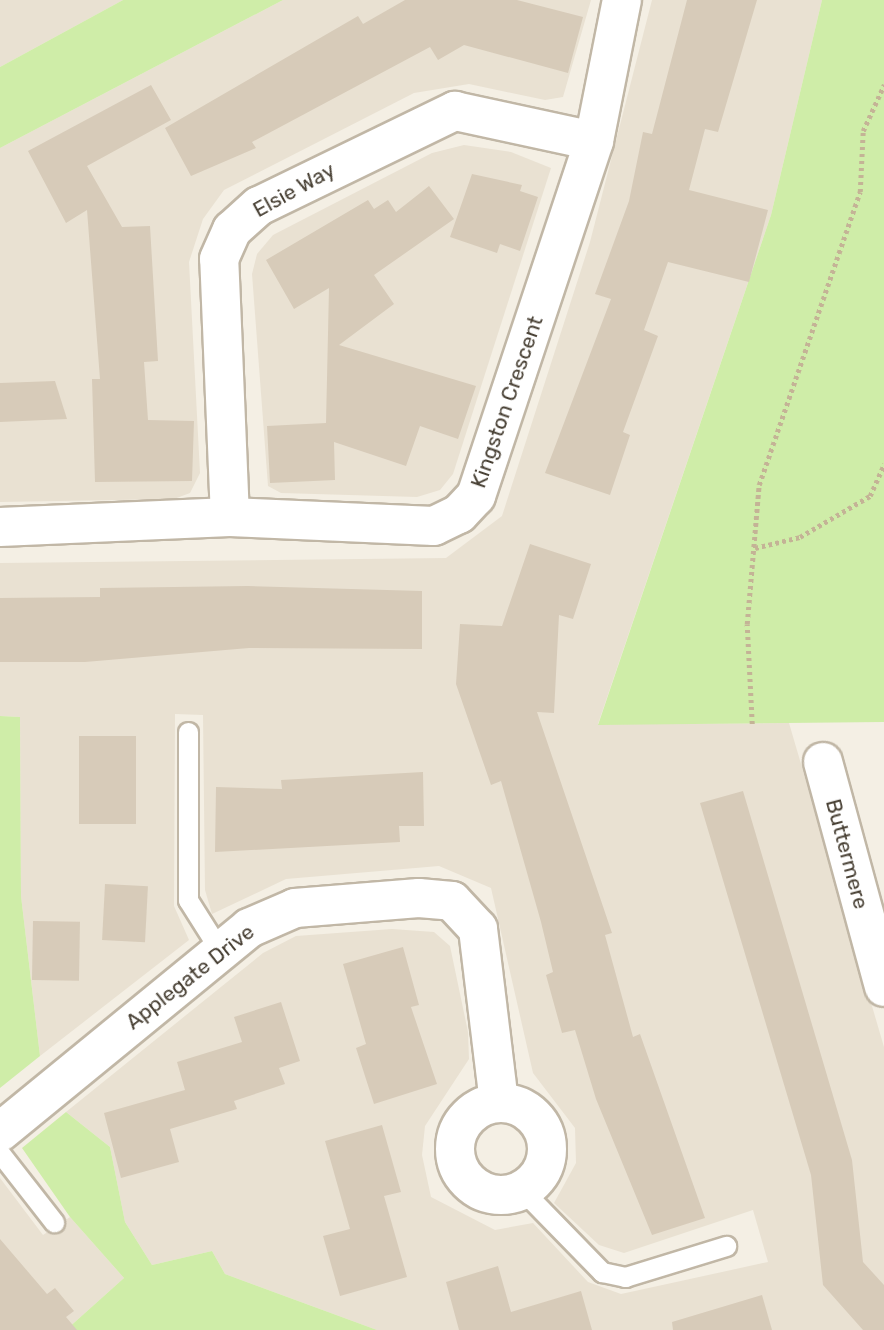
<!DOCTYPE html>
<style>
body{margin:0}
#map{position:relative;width:884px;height:1330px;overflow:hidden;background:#f4efe4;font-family:Rubik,sans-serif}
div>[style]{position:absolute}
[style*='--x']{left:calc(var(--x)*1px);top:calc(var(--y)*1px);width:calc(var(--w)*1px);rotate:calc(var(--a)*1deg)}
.residential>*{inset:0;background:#e9e1d2}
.green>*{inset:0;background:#cfeda8}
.building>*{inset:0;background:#d7cbb9;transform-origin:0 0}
.path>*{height:4.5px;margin-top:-2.25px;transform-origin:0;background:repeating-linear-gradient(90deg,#c4b396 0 3.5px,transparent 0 7px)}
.roads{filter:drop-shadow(2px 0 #c1b7a6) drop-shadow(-2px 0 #c1b7a6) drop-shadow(0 2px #c1b7a6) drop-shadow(0 -2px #c1b7a6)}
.service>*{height:19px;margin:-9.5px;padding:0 9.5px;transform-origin:9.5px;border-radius:9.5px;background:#fff}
.minor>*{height:38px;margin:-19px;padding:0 19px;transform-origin:19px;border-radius:19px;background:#fff}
.minor>.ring{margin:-19px;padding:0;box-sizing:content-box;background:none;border:38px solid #fff;border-radius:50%}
span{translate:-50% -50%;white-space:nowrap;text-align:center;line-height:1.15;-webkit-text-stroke:5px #fff;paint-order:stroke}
.street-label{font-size:21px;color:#473f33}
</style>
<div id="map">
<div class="residential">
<div style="clip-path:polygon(0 0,123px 0,0 67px)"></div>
<div style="clip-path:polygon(283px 0,591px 0,563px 97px,545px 100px,469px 84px,414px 93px,224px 190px,203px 219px,189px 262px,200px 473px,190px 493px,174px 499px,0 502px,0 148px)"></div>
<div style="clip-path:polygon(652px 0,822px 0,771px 215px,598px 724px,789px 723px,884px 1047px,884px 1330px,377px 1330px,225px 1274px,212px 1251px,152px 1265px,125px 1222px,110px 1147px,66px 1112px,263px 953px,296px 936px,392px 929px,434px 932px,450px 946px,468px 1032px,469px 1059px,425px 1126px,422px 1155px,431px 1197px,495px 1230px,533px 1223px,588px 1282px,621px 1294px,768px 1262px,753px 1210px,624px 1253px,599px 1245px,554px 1203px,576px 1163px,575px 1128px,533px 1073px,491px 888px,439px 866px,286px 879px,212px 914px,205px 890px,203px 715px,175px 714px,174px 906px,189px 940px,40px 1056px,21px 896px,20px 717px,0 716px,0 563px,446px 558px,502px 516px,590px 242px)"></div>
<div style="clip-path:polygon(464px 145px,511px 152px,551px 168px,453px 474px,440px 490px,417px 497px,281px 493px,268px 486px,252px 274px,257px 254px,273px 235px,432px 153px)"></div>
<div style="clip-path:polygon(0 1178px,43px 1235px,70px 1217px,124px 1278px,66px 1330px,0 1330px)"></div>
</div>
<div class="green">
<div style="clip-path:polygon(123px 0,283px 0,0 148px,0 67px)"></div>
<div style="clip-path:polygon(822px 0,884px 0,884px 722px,598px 725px,771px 215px)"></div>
<div style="clip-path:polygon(0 716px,20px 717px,21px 896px,40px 1056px,0 1088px)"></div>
<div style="clip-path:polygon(66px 1112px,110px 1147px,125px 1222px,152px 1265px,212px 1251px,225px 1274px,377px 1330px,66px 1330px,124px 1278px,70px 1217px,22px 1148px)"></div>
</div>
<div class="building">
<div style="clip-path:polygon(405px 0,517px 0,583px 17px,568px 73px,464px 45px,438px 60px,430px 47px,252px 142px,256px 148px,191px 176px,165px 128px,358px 16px,363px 24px)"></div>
<div style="clip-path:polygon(687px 0,757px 0,718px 132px,705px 129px,689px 190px,768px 210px,749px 282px,668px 262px,644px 330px,658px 336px,623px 432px,630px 435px,610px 495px,545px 473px,611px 299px,595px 294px,629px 201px,643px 132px,652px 134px)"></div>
<div style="clip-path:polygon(151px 85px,171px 120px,87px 166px,122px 227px,150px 226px,158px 361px,144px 362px,148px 420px,194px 421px,192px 481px,95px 482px,92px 379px,100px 379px,87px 210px,66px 223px,28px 151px)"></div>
<div style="clip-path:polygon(472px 174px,522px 185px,520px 191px,538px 197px,520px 251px,500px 244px,497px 253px,450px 237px)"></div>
<div style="clip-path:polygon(429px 186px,454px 219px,374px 275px,394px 304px,339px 345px,476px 386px,458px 439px,420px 426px,406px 466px,334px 442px,335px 480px,270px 483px,267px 426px,326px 423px,329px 288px,294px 309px,266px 260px,368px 200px,374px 209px,388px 200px,396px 212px)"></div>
<div style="clip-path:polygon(55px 381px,67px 419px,0 422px,0 383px)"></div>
<div style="clip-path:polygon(530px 544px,591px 564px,573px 619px,559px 615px,554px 713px,537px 712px,612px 933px,605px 935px,633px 1037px,640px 1034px,705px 1218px,652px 1235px,596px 1099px,575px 1030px,562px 1033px,546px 975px,553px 972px,541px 922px,501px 781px,491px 785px,456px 684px,460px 624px,502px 626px)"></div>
<div style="clip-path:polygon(248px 586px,422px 591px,422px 649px,249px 648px,85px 662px,0 662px,0 598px,100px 597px,100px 588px)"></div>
<div style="left:79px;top:736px;width:57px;height:88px"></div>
<div style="clip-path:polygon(423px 772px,424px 826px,399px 826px,400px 842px,215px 852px,216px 787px,282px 789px,281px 780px)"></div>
<div style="clip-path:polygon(743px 791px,852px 1160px,863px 1262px,884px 1285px,884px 1330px,863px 1330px,823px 1285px,811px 1175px,700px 803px)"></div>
<div style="left:105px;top:884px;width:43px;height:56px;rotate:3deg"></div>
<div style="left:33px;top:921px;width:47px;height:59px;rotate:1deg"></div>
<div style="clip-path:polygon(403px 947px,419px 1005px,411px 1007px,437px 1084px,374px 1104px,356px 1048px,366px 1044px,343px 964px)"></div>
<div style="clip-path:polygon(281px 1002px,300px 1061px,279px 1068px,285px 1084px,234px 1101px,237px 1109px,170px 1129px,179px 1162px,121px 1178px,104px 1113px,185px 1090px,177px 1062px,242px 1042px,234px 1017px)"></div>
<div style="clip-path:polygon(382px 1125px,401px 1192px,384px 1196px,407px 1277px,340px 1296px,323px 1236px,350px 1229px,325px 1141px)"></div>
<div style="clip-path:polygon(0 1239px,47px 1294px,55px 1288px,74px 1311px,66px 1317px,77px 1330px,0 1330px)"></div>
<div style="clip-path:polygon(498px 1266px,511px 1312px,581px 1291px,592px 1330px,459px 1330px,446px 1282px)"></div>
<div style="clip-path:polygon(762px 1295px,772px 1330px,673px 1330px,672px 1322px)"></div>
</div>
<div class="path">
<div style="--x:755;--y:548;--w:46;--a:-13.7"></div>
<div style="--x:800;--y:537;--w:81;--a:-30.4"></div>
<div style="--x:870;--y:496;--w:35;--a:-66"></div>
<div style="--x:752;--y:724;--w:100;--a:-92.9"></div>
<div style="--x:747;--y:624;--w:140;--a:-85.1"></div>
<div style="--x:759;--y:485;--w:310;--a:-71"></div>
<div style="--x:860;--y:192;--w:61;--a:-87.2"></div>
<div style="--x:863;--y:131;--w:51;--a:-65.5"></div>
</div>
<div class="roads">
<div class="service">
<div style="--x:188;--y:732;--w:168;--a:90"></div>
<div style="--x:188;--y:900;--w:58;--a:57.7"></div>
<div style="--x:0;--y:1153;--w:88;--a:52"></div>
<div style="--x:522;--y:1190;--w:115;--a:45.7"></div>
<div style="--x:602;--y:1272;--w:24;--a:12"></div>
<div style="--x:625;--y:1277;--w:106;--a:-17.1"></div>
</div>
<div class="minor">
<div style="--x:230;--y:517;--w:258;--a:-92.4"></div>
<div style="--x:219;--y:259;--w:32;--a:-66"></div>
<div style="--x:232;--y:230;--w:36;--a:-42"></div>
<div style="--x:259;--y:206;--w:218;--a:-25.9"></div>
<div style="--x:455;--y:111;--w:142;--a:12.2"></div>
<div style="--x:0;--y:527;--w:230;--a:-2.5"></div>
<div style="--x:230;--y:517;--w:204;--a:2.5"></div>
<div style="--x:434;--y:526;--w:28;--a:-26"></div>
<div style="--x:459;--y:514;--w:25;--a:-47"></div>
<div style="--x:476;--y:496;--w:374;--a:-71.6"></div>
<div style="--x:594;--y:141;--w:144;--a:-78.8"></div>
<div style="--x:823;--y:762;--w:233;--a:74.8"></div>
<div class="ring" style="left:455px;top:1103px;width:54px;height:54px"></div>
<div style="--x:0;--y:1132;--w:322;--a:-39.3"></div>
<div style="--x:249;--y:928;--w:50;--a:-23.5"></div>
<div style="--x:295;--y:908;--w:124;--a:-4.6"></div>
<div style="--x:419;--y:898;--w:33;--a:5"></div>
<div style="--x:452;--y:901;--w:38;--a:47"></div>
<div style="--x:478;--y:929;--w:174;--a:83.1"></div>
</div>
</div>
<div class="street-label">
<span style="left:294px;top:190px;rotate:-29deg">Elsie Way</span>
<span style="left:507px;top:402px;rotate:-71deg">Kingston Crescent</span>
<span style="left:847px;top:854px;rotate:75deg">Buttermere</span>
<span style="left:190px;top:977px;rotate:-38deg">Applegate Drive</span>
</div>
</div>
